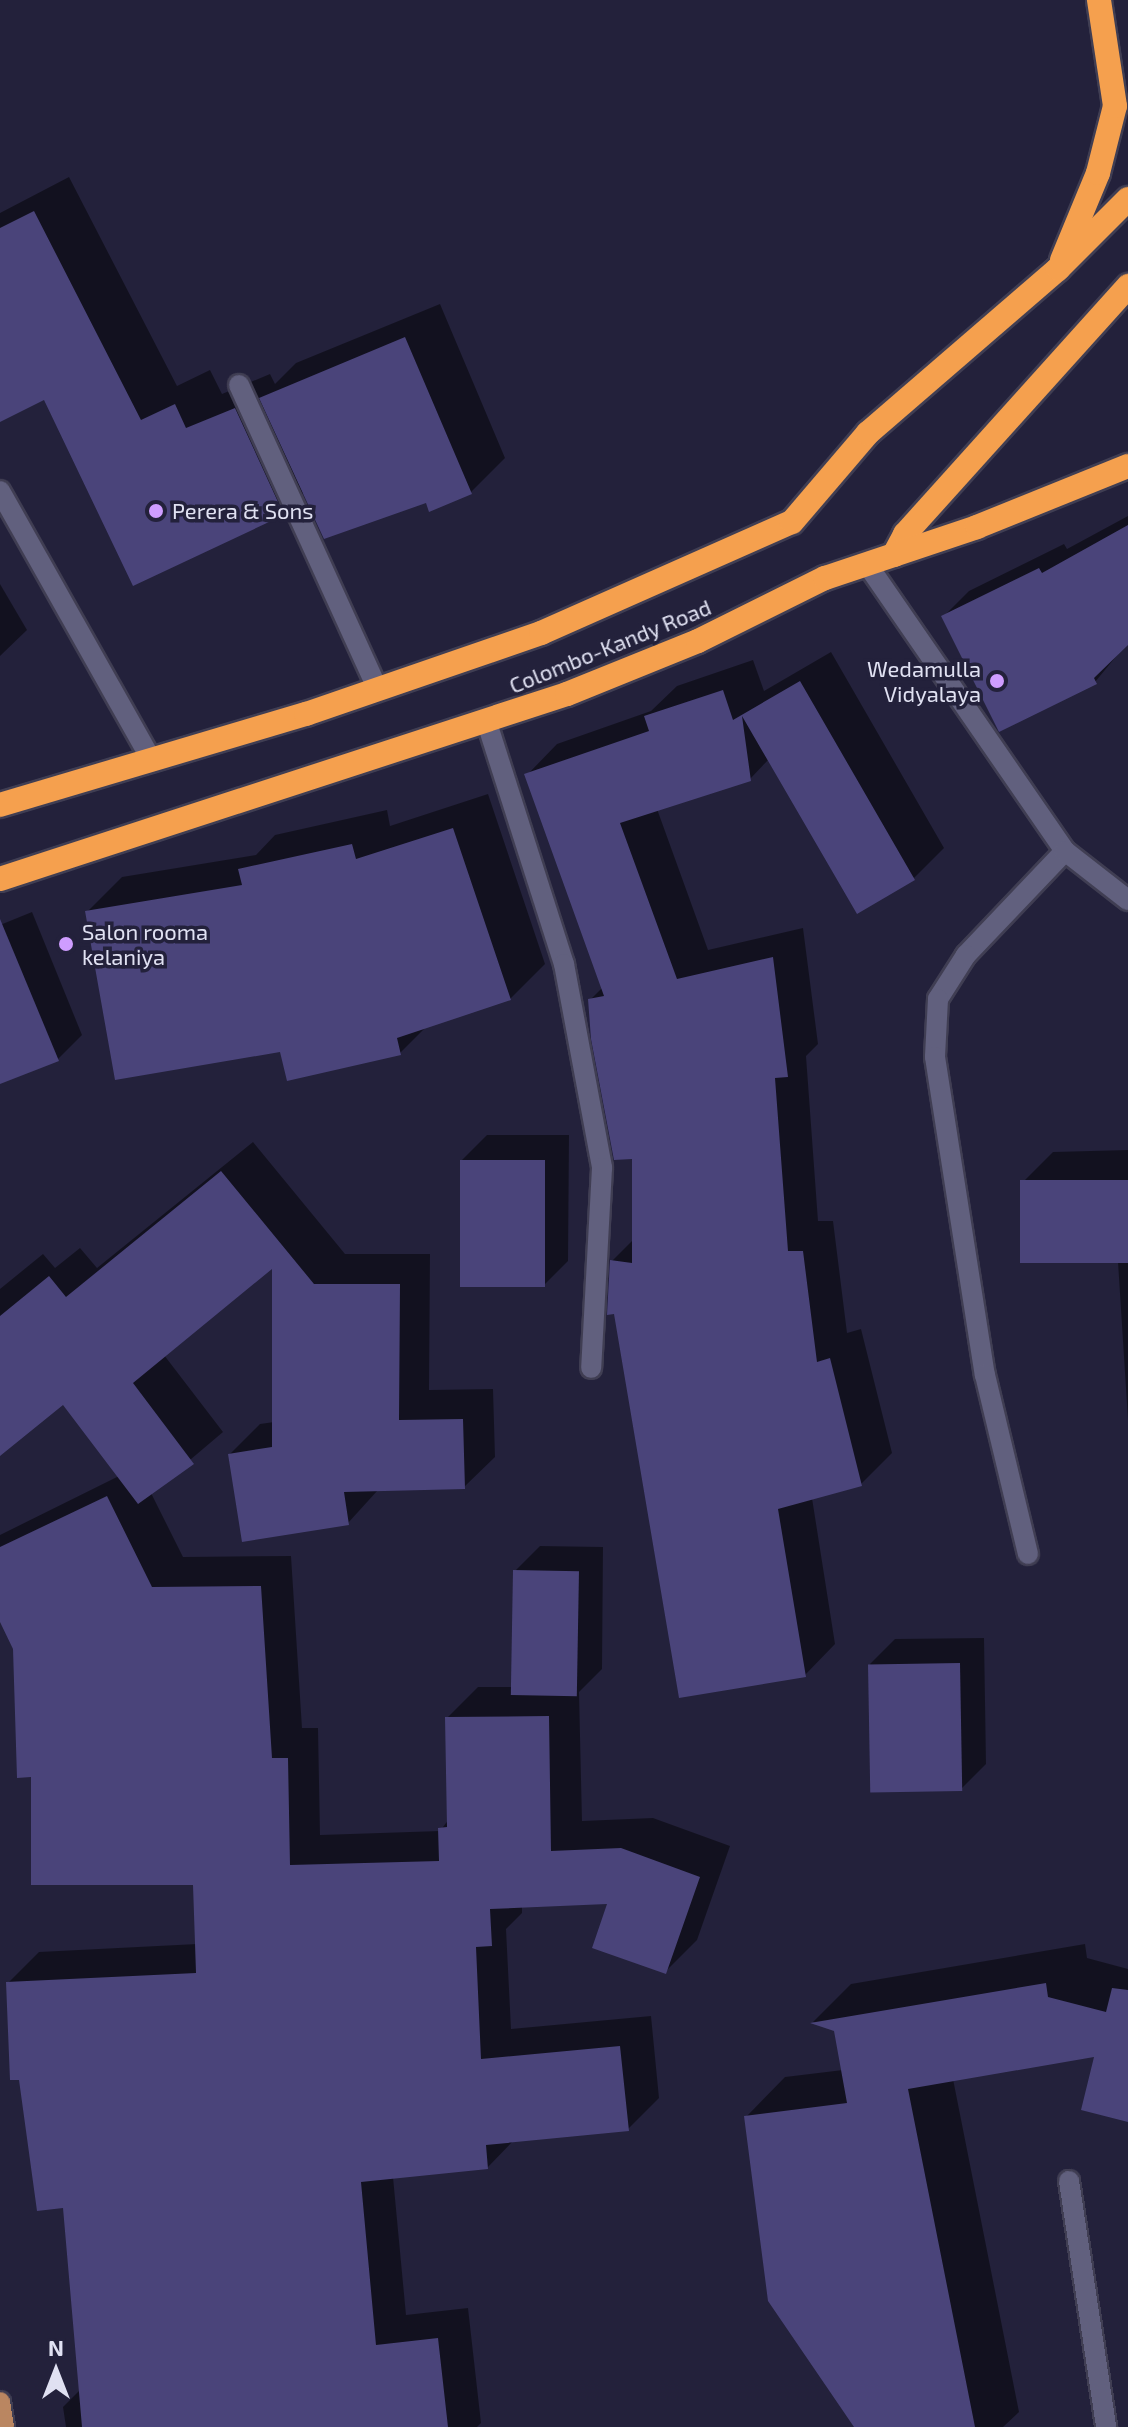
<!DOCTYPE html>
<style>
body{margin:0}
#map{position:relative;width:1128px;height:2427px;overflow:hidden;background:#23213b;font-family:"Exo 2",sans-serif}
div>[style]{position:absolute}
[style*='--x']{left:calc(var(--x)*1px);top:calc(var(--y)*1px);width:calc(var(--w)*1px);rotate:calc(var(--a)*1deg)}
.shadow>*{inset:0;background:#0007}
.building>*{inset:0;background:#4a447a;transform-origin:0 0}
.roads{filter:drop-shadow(2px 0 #403e53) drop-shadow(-2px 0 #403e53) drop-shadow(0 2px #403e53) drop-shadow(0 -2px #403e53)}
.minor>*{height:20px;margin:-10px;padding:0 10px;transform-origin:10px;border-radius:10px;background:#61607e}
.major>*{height:20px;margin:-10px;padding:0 10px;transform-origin:10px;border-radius:10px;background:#ba8661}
.highway>*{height:24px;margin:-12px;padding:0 12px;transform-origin:12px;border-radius:12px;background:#f5a04e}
.dots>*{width:22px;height:22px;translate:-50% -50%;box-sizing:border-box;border:4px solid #23213b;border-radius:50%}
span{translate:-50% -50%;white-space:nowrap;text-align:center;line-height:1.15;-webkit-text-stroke:7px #23213b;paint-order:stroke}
.poi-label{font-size:22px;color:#e0e1f2}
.left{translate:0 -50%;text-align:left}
.right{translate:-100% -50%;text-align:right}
.street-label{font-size:22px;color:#e0e1f2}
.north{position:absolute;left:16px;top:2331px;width:80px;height:80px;-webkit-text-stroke:6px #23213b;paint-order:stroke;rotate:0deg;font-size:22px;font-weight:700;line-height:32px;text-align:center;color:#e0e1f2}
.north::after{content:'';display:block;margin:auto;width:28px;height:36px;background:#e0e1f2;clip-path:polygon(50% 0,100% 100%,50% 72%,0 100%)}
</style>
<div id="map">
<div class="shadow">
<div style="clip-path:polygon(69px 177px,177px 386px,210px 370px,222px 394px,270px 374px,275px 384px,296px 363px,440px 304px,505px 458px,470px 493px,427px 501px,304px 492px,283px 513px,45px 397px,0 399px,0 213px)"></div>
<div style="clip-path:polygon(1128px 516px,1128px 642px,1095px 682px,944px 616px,969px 591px,1064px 544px,1067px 549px)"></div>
<div style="clip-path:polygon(0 584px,27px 630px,0 656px)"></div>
<div style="clip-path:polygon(831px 652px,944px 848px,914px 878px,769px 759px,750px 779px,657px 809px,708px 950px,803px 928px,818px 1044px,806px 1056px,818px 1221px,833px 1221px,847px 1333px,861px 1329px,892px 1453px,861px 1484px,812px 1498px,835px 1644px,805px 1675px,612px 1261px,634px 1239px,634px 1157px,590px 1000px,603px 987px,527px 775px,557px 744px,651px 711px,677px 686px,753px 660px,764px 691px)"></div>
<div style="clip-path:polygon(488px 794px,545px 964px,510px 999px,427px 1026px,400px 1053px,282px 1050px,87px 912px,122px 877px,256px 855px,275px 835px,387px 810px,390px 826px)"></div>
<div style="clip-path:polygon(32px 912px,82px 1035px,58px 1059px,0 1072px,0 925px)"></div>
<div style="clip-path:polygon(487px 1135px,569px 1135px,568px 1261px,543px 1286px,462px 1160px)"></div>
<div style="clip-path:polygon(253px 1142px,345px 1254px,430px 1254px,429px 1390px,493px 1389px,495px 1457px,464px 1487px,378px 1490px,348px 1523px,230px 1454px,260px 1424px,274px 1422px,274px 1265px,164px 1355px,223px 1432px,151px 1493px,183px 1557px,291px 1556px,302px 1728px,318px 1728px,320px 1835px,440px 1831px,449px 1819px,447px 1718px,478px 1687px,514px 1687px,515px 1571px,540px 1546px,603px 1547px,602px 1669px,579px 1692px,582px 1821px,653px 1818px,730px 1846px,697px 1940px,666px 1971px,610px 1902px,522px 1906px,522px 1913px,506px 1929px,511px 2029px,651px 2016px,659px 2098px,628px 2129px,514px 2140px,488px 2167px,393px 2177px,406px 2315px,468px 2308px,481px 2423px,477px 2427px,66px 2427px,63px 2407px,81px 2389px,64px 2205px,8px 1983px,39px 1952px,197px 1944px,195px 1883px,33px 1775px,15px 1649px,0 1617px,0 1535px,119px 1476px,63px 1402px,0 1454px,0 1289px,43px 1254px,55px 1268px,80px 1248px,97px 1268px)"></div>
<div style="clip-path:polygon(1128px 1150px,1128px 1420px,1118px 1262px,1022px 1183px,1053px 1152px)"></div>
<div style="clip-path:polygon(984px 1638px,986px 1764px,961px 1789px,870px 1664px,895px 1639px)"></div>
<div style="clip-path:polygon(1085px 1944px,1087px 1958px,1128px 1969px,1128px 2120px,1097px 2055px,953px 2079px,1019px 2412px,1003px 2427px,856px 2427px,746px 2117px,785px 2077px,843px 2070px,836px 2029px,813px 2022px,851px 1984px)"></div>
</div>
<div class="building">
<div style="clip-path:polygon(34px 211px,141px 420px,175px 404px,186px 428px,235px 408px,284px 515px,133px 586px,44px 400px,0 422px,0 228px)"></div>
<div style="clip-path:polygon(405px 337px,472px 494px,429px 512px,426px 503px,324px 539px,259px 398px)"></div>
<div style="clip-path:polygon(1128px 525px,1128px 645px,1094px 678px,1097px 684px,999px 732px,941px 616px,1039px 568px,1042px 573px)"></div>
<div style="clip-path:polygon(800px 681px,915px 880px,857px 914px,742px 716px,751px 781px,620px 823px,677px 979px,773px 957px,788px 1077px,775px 1078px,788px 1251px,803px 1251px,817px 1362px,830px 1358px,862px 1486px,778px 1509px,806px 1677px,679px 1698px,614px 1314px,607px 1315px,610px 1260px,632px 1263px,632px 1159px,614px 1160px,591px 1039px,588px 999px,604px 996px,524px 774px,649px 731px,644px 716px,723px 690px,733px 720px)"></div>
<div style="clip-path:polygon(453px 828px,511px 1000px,397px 1038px,401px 1055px,287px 1081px,280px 1052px,115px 1080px,85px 911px,242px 885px,238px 869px,352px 844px,356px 859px)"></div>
<div style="clip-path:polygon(0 919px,59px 1061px,0 1084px)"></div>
<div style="left:460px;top:1160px;width:85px;height:127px"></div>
<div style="clip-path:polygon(221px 1171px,314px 1284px,400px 1284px,399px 1420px,463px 1419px,465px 1489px,344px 1492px,349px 1525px,242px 1542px,228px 1454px,272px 1447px,272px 1269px,133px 1383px,194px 1464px,138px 1504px,63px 1405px,0 1456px,0 1316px,49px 1276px,66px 1297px)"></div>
<div style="left:1128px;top:1180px;width:83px;height:108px;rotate:90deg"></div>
<div style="clip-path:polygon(107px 1496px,152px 1587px,261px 1586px,272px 1758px,288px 1758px,290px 1865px,439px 1861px,438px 1828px,447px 1827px,445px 1717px,549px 1716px,551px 1851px,621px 1848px,700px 1877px,666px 1974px,592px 1948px,607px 1904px,490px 1909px,492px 1946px,476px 1947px,481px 2059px,620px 2046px,629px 2131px,486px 2145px,488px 2169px,361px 2182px,376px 2345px,438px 2338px,448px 2427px,82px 2427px,63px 2208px,37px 2211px,19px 2080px,10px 2080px,6px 1982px,196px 1973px,193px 1885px,31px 1885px,31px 1777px,17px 1778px,13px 1649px,0 1622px,0 1547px)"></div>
<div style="left:513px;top:1570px;width:66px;height:125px;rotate:1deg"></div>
<div style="left:960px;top:1663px;width:128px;height:92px;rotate:89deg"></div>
<div style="clip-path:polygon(1046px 1983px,1048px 1997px,1106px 2012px,1112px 1988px,1128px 1990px,1128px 2122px,1081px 2110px,1094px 2057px,908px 2089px,975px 2427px,854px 2427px,768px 2301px,744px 2116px,847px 2103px,834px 2031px,810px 2023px)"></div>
</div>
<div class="roads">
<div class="minor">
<div style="--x:239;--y:385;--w:335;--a:65.5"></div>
<div style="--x:0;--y:491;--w:310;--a:60.6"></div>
<div style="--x:869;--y:567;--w:345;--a:55.4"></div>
<div style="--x:1065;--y:851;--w:144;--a:133.6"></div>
<div style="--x:966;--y:955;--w:52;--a:122.5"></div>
<div style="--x:938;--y:999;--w:58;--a:93"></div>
<div style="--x:935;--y:1057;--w:322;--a:81.1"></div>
<div style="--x:985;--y:1375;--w:184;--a:76.5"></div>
<div style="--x:487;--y:723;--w:253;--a:72.3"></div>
<div style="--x:564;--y:964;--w:208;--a:79.4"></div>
<div style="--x:602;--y:1168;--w:200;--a:93.1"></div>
<div style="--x:1065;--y:851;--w:80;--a:37.9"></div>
<div style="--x:1069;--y:2181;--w:249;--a:81.4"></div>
</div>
<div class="major">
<div style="--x:0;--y:2402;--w:25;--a:81"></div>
</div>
<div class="highway">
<div style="--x:1062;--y:260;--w:94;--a:-67.5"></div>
<div style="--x:1098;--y:173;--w:69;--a:-75.8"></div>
<div style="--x:1115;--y:106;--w:107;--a:-98.6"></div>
<div style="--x:894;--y:555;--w:24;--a:-62"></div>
<div style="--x:905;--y:534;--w:334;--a:-48"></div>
<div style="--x:0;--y:805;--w:319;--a:-16.6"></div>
<div style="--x:306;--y:714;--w:249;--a:-19"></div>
<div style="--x:541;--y:633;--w:274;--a:-23.9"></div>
<div style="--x:792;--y:522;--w:117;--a:-49.5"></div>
<div style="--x:868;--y:433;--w:251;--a:-40.8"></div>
<div style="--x:1058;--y:269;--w:99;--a:-45"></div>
<div style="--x:0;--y:879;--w:596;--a:-18.07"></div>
<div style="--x:567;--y:694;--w:141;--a:-22"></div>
<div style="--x:698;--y:641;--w:142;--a:-26.4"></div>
<div style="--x:825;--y:578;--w:160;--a:-18.5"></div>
<div style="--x:977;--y:527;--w:163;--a:-22"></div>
</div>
</div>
<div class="dots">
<div style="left:156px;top:511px;background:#cf9dff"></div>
<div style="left:997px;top:681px;background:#cf9dff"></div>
<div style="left:66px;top:944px;background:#cf9dff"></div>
</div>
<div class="poi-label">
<span class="left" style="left:172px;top:511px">Perera &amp; Sons</span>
<span class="right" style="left:981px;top:681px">Wedamulla<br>Vidyalaya</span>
<span class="left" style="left:82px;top:944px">Salon rooma<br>kelaniya</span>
</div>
<div class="street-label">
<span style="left:610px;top:646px;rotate:-22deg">Colombo-Kandy Road</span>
</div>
<div class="north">N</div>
</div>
